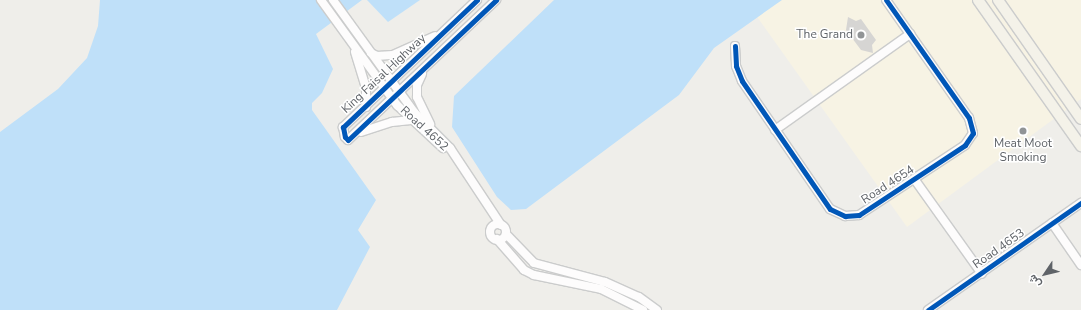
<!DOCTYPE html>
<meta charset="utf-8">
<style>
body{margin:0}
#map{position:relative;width:1081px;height:310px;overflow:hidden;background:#efeeea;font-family:"Nunito Sans",Vazirmatn,sans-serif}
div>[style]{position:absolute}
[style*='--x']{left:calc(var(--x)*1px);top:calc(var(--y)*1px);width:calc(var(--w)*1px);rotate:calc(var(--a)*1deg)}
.commercial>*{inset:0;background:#f7f3e4}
.water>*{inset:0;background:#bfe0f9}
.building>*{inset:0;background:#d6d5d3}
.roads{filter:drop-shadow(1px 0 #cbcccc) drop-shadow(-1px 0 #cbcccc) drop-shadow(0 1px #cbcccc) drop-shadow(0 -1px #cbcccc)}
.minor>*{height:8px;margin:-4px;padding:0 4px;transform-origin:4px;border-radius:4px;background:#fdfcfc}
.minor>.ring{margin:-4px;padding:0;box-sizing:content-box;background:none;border:8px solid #fdfcfc;border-radius:50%}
.major>*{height:10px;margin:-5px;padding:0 5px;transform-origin:5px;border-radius:5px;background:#f4f2e9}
.cycleway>*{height:5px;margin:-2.5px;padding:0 2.5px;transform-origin:2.5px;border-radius:2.5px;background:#0057b8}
.dots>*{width:11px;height:11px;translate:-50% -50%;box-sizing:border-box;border:2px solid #fff;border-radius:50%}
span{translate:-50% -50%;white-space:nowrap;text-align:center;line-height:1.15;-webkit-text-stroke:3px #fff;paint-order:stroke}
.poi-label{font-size:12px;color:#5f6368}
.right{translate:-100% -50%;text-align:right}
.street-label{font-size:12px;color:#5f6368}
.north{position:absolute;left:1025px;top:254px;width:40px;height:40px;-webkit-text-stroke:3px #fff;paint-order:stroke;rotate:235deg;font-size:11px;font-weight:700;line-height:16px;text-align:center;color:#5f6368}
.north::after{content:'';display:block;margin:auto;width:14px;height:18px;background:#5f6368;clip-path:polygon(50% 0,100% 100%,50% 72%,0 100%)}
</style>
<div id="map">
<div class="commercial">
<div style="clip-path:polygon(745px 0,1081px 0,1081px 99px,907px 227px)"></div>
</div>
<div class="water">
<div style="clip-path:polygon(100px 0,362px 0,316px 34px,333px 69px,322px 93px,312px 103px,312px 110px,376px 200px,358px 230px,370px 247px,337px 310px,0 310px,0 132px,58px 89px,87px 58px,98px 26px)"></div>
<div style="clip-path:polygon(367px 0,420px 0,388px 22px)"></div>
<div style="clip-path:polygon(554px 0,782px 0,714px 48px,679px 95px,526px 209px,511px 210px,497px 197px,452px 127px,454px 96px)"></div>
</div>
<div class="building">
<div style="clip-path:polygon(848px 17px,856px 21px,861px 19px,876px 40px,872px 45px,873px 53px,861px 50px,846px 30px)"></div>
</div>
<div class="roads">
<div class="minor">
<div style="--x:321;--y:0;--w:130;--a:54.1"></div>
<div style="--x:397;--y:105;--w:63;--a:43.1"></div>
<div style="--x:333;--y:0;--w:138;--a:54.1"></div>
<div style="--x:414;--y:112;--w:51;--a:45"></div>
<div style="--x:450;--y:148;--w:92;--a:56.5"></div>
<div style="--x:477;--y:0;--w:185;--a:136.5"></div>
<div style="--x:343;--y:127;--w:10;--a:79"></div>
<div style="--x:345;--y:137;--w:4;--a:45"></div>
<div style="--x:348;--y:140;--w:204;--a:-43.4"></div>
<div style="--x:735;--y:46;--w:20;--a:87"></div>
<div style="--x:736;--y:66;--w:16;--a:68"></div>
<div style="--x:742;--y:81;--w:155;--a:55.5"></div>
<div style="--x:830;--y:209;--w:17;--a:25"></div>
<div style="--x:845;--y:216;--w:14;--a:-4"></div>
<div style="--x:859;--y:215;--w:127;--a:-33.4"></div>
<div style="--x:965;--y:145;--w:14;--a:-56"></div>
<div style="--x:973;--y:133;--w:16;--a:-105"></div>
<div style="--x:969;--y:118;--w:144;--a:-125.1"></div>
<div style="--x:355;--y:52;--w:37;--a:73"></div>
<div style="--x:366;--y:87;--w:20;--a:90"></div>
<div style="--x:371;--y:53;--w:7;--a:27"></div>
<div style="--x:377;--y:56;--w:16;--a:-4"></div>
<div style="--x:393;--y:55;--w:46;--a:-24.3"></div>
<div style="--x:422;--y:74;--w:12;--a:114"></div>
<div style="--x:417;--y:85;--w:12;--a:90"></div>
<div style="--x:417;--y:97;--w:30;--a:64"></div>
<div style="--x:775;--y:130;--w:166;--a:-35.4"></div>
<div style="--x:361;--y:132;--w:33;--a:-18"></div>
<div style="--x:392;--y:122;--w:19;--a:-6"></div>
<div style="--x:915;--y:180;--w:115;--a:54.5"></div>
<div style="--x:1052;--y:223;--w:51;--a:55.4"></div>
<div class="ring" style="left:490px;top:224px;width:8px;height:8px"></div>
<div style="--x:506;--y:234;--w:40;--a:46"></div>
<div style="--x:534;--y:263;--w:73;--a:15"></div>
<div style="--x:605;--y:282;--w:37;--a:24"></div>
<div style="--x:639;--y:297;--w:22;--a:36"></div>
<div style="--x:497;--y:239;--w:41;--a:48.9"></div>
<div style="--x:524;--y:270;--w:11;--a:27"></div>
<div style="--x:534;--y:275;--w:68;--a:11.8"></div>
<div style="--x:601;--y:289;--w:47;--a:26.6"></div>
<div style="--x:928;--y:310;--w:187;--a:-35"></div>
</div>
<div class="major">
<div style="--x:978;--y:0;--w:179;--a:54.8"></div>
<div style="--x:998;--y:0;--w:145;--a:55.1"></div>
</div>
</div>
<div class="cycleway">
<div style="--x:477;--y:0;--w:185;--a:136.5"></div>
<div style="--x:343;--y:127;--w:10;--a:79"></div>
<div style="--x:345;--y:137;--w:4;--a:45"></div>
<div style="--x:348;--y:140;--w:204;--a:-43.4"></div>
<div style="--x:735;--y:46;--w:20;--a:87"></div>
<div style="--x:736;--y:66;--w:16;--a:68"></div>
<div style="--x:742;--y:81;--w:155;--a:55.5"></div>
<div style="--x:830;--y:209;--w:17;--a:25"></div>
<div style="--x:845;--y:216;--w:14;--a:-4"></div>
<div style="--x:859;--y:215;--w:127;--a:-33.4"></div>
<div style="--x:965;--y:145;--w:14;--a:-56"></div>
<div style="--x:973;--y:133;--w:16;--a:-105"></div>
<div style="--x:969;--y:118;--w:144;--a:-125.1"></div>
<div style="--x:928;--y:310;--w:187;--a:-35"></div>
</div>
<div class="dots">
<div style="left:861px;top:35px;background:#919496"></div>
<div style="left:1023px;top:131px;background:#919496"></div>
</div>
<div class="poi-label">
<span class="right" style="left:853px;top:35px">The Grand</span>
<span style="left:1023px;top:151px">Meat Moot<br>Smoking</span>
</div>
<div class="street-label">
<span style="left:384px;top:74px;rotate:-43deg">King Faisal Highway</span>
<span style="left:424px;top:129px;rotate:42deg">Road 4652</span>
<span style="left:888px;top:185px;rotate:-33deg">Road 4654</span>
<span style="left:999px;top:249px;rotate:-35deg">Road 4653</span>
</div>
<div class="north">ش</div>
</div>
